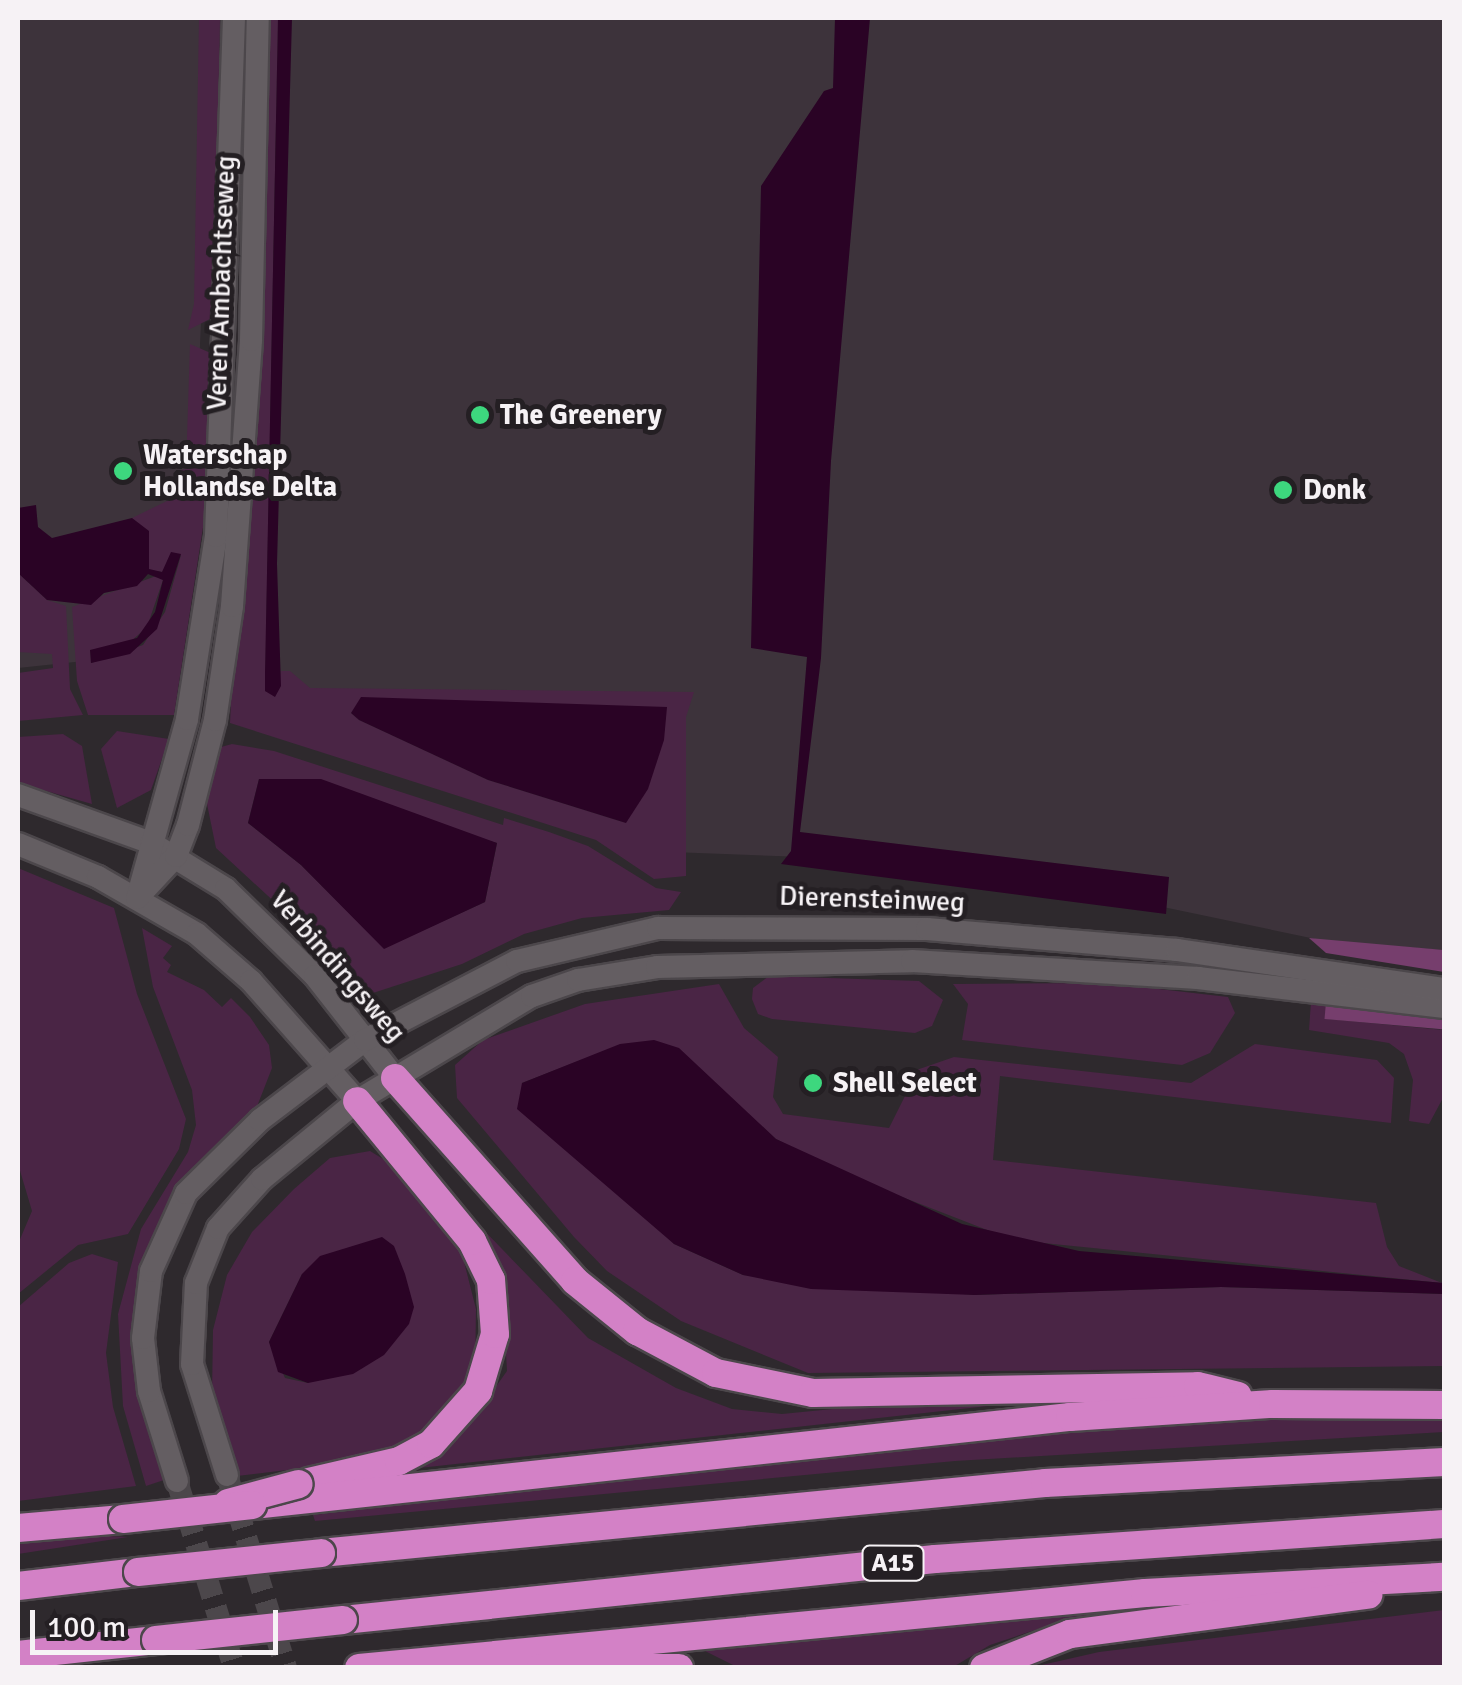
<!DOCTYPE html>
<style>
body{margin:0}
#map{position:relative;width:1462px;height:1685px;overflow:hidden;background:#2e292d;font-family:Signika,sans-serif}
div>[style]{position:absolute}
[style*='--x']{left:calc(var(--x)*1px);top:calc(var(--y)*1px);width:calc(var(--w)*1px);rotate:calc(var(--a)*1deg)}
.built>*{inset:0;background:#3d333b}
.green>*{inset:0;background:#4a2545}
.forest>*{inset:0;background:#763e6d;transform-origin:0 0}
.water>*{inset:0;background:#2a0325}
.secondary-tunnel>*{height:22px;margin-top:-11px;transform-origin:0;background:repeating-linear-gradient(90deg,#4c474b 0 22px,transparent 0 33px)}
.roads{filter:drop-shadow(2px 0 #4c474b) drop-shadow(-2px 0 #4c474b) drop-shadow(0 2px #4c474b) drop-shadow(0 -2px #4c474b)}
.secondary>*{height:22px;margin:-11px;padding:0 11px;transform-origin:11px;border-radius:11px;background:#645e62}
.highway>*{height:28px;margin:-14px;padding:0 14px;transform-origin:14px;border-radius:14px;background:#d381c6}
.bridges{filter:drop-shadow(2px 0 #4c474b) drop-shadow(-2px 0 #4c474b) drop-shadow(0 2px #4c474b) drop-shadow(0 -2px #4c474b)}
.highway-bridge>*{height:28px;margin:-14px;padding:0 14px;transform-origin:14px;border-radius:14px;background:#d381c6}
.dots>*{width:28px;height:28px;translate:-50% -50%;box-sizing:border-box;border:5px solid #241f23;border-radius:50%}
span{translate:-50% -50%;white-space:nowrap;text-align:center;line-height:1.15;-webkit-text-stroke:10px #241f23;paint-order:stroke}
.shield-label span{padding:2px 8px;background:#241f23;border:2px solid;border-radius:8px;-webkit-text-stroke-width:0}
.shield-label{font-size:25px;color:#f6f2f5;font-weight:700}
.street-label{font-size:28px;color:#f6f2f5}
.poi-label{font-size:28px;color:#f6f2f5;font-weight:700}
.left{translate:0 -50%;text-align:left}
.frame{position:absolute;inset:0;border:20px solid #f6f2f5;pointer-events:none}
.scale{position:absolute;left:30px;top:1610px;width:248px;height:45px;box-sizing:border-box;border:5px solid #f6f2f5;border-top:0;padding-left:12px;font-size:30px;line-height:35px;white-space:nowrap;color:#f6f2f5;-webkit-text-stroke:8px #241f23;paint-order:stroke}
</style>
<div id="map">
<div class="built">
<div style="clip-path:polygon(18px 18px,1444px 18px,1444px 950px,1325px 941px,1144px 903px,805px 857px,672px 852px,281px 705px,264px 673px,286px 115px,210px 109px,195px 463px,103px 659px,18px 668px)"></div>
</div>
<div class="green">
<div style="clip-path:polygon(199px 18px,220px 18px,214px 317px,188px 330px,194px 304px)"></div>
<div style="clip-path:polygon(evenodd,264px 18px,278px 18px,265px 691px,275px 693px,281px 671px,290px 671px,310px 688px,694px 692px,686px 717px,686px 876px,654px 879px,596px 840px,230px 723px,264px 18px,355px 708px,626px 823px,488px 780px,359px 720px,351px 713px,355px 708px)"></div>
<div style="clip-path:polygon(190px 344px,213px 354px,212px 469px,174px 715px,88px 715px,77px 681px,72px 607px,156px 576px,163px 580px,147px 627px,128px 644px,90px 650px,91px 663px,143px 645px,165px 612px,181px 555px,162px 572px,149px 570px,149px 532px,132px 518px,169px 500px,179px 485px,178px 471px,186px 469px)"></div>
<div style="clip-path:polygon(18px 573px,47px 600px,66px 606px,70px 689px,83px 715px,18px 721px,18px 673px,53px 668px,52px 654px,18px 652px)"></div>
<div style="clip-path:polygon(117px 731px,169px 739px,151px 790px,117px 808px,101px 749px)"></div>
<div style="clip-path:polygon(63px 734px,82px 746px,92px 804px,18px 783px,18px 737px)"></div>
<div style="clip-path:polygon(evenodd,232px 744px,274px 751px,503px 825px,504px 818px,549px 832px,588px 846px,656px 888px,681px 892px,669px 910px,582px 918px,524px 934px,462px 964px,373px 993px,216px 848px,206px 799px,221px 747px,232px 744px,259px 779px,497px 843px,485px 902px,384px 948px,301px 865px,248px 823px,259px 779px)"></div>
<div style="clip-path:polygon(18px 868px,114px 908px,137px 994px,186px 1119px,179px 1149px,128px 1234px,78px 1245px,18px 1294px,18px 1244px,32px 1211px,18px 1164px)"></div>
<div style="clip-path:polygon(142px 928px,172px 946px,163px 958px,171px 965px,167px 972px,204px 990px,222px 1007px,231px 998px,250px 1017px,269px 1045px,272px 1068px,256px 1109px,181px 1187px,149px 1251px,143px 1269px,167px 1479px,146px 1486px,123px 1406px,118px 1314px,141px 1229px,188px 1152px,196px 1125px,192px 1090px,153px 987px)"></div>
<div style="clip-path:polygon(769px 976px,919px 981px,943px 1000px,932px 1026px,915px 1033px,772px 1019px,758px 1014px,752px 999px,753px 988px)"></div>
<div style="clip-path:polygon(1107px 983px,1228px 997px,1235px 1013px,1210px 1053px,1182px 1065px,962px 1040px,968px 1004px,953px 984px)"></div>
<div style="clip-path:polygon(719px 984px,744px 1028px,778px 1057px,773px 1097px,783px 1114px,889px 1128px,909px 1088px,898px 1082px,902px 1075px,954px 1057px,1191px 1083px,1255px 1044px,1377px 1060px,1394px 1078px,1391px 1123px,1000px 1076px,993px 1160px,1376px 1203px,1387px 1247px,1399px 1266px,1442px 1283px,1013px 1240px,843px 1174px,776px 1139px,740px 1107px,620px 1045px,522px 1083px,674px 1244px,743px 1275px,975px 1295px,1221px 1287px,1444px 1294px,1444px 1366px,808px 1373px,681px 1321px,607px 1271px,574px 1237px,457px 1098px,455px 1065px,483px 1040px,585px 1004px)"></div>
<div style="clip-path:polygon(1311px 1002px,1326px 1002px,1328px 1019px,1444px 1030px,1444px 1096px,1429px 1124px,1409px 1121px,1413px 1080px,1404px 1054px,1389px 1043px,1309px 1030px)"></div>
<div style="clip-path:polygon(evenodd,370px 1151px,396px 1167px,461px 1250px,476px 1309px,475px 1375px,440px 1422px,414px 1440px,362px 1461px,237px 1476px,212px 1394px,213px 1330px,227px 1275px,252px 1232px,294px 1189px,330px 1158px,370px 1151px,302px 1274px,308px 1383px,285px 1378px,269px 1342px,302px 1274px)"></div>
<div style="clip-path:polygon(474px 1220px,588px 1338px,676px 1388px,732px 1409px,782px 1414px,893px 1403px,1034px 1401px,401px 1470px,468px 1426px,507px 1371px,502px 1284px)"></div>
<div style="clip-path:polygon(92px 1254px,118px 1262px,106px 1353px,113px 1407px,136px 1486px,18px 1501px,18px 1307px,69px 1263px)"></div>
<div style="clip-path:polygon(1444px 1416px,1444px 1432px,955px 1461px,315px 1521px,313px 1515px,984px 1438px,1286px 1418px)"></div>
<div style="clip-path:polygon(91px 1535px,128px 1537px,18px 1554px,18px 1542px)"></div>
<div style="clip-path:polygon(1262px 1597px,1047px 1626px,990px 1645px,953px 1667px,737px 1667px,705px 1651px,1018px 1613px)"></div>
<div style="clip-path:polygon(1444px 1610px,1444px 1667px,1033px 1667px,1099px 1652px)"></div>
</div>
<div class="forest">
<div style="clip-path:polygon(1309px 938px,1444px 950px,1444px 972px,1326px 953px)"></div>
<div style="left:1326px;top:1002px;width:118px;height:17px;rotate:5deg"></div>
</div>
<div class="water">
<div style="clip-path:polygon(278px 18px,292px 18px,277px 564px,281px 686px,275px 697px,265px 691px,265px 673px)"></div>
<div style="clip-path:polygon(835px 18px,870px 18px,831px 461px,821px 658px,800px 832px,1169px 877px,1166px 914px,781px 864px,791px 851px,807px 657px,751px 648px,761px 186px,824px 91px,833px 88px)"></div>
<div style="clip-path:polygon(36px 505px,38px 527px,52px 538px,132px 518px,149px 531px,149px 569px,162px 572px,171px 552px,181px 554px,157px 629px,130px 654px,91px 663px,90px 650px,137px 638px,155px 612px,163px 580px,148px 574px,137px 586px,104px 593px,91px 605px,47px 600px,18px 573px,18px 508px)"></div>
<div style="clip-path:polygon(361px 697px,667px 707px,664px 740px,648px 789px,626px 823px,488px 780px,359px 720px,351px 713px)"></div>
<div style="clip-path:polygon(259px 779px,321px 779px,497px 843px,485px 902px,384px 949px,301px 865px,248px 823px)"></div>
<div style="clip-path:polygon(654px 1040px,679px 1048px,776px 1139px,962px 1224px,1079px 1251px,1444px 1283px,1444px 1294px,1221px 1287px,975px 1295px,811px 1289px,743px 1275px,674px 1244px,517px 1109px,522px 1083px,620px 1044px)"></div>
<div style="clip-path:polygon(382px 1237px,394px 1246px,405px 1274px,414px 1307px,409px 1324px,384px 1355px,353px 1374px,308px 1383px,278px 1372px,269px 1342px,302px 1274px,320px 1256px)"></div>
</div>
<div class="secondary-tunnel">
<div style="--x:227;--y:1475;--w:202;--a:73"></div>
<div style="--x:177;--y:1481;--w:195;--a:73"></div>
</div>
<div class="roads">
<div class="secondary">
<div style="--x:18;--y:795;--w:141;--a:19.8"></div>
<div style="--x:151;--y:843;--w:88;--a:31.5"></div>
<div style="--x:226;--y:889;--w:124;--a:44.3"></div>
<div style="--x:315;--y:976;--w:130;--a:51.9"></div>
<div style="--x:18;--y:844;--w:87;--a:22.4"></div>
<div style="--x:98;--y:877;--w:114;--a:29.9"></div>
<div style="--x:197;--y:934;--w:72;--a:41"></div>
<div style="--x:251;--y:981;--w:160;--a:48.5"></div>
<div style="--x:138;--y:895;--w:183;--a:-74.4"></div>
<div style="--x:187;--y:719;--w:185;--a:-81"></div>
<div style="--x:216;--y:536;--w:518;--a:-88.01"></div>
<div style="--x:137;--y:898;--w:57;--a:-47.1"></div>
<div style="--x:176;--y:856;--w:33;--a:-69"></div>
<div style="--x:188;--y:825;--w:108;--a:-75.6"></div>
<div style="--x:215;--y:720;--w:115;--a:-81.5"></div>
<div style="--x:232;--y:606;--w:267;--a:-85.9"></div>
<div style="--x:251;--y:340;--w:322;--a:-88.8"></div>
<div style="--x:227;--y:1475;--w:116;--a:-107.5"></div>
<div style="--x:192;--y:1364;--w:81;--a:-87.2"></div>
<div style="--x:196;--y:1283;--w:59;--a:-68.2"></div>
<div style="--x:218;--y:1228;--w:66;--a:-48.1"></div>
<div style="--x:262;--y:1179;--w:123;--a:-39.4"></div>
<div style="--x:357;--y:1101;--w:204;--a:-31"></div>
<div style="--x:532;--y:996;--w:49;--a:-19.2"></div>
<div style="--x:578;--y:980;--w:80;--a:-9.3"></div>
<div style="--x:657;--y:967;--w:255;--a:-1.3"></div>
<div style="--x:912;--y:961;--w:287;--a:3.4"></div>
<div style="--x:1198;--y:978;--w:248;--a:6.7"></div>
<div style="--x:177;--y:1481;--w:94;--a:-107.3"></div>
<div style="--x:149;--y:1391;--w:53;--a:-96.5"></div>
<div style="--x:143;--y:1338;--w:67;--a:-83.2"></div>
<div style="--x:151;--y:1271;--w:85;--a:-65.8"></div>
<div style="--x:186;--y:1193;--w:104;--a:-44.6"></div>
<div style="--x:260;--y:1120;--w:132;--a:-37.3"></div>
<div style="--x:365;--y:1040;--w:171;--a:-27.5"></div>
<div style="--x:517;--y:961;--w:145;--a:-13.2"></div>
<div style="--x:658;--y:928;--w:269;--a:0.2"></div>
<div style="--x:927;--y:929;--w:251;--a:4.8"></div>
<div style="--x:1177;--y:950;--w:270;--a:8.3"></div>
</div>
<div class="highway">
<div style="--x:395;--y:1078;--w:271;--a:48.4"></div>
<div style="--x:575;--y:1281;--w:80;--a:38.9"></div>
<div style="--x:637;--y:1331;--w:89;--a:28"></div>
<div style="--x:716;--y:1373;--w:99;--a:11.7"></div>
<div style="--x:813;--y:1393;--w:385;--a:-1"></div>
<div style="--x:1198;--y:1386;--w:41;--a:14"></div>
<div style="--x:309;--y:1482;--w:92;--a:-13.1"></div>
<div style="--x:399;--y:1461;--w:36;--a:-28"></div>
<div style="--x:431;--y:1444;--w:71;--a:-48.4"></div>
<div style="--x:478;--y:1391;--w:59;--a:-73.4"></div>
<div style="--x:495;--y:1334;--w:54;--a:-94.2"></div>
<div style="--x:491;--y:1280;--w:43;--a:-116"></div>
<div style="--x:472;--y:1241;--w:181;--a:-129.4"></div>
<div style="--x:253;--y:1505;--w:822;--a:-6.15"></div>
<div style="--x:1070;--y:1417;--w:203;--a:-3.7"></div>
<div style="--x:1273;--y:1404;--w:171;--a:0.3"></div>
<div style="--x:18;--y:1528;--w:105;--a:-4.9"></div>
<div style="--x:321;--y:1553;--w:727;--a:-5.52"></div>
<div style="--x:1045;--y:1483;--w:400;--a:-3"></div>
<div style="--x:18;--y:1586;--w:121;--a:-6.7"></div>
<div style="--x:343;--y:1620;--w:595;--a:-5.88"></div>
<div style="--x:935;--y:1559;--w:510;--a:-3.93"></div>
<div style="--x:18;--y:1655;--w:139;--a:-6.2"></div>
<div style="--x:359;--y:1668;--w:790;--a:-5.45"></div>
<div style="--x:1145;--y:1593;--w:299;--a:-3.1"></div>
<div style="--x:541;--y:1668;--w:138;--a:0"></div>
<div style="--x:984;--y:1668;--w:92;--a:-21.6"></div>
<div style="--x:1070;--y:1634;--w:301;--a:-7.5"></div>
</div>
</div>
<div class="bridges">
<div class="highway-bridge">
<div style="--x:228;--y:1503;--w:73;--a:-15"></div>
<div style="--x:123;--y:1519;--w:130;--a:-6.2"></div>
<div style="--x:138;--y:1572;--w:184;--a:-5.9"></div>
<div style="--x:156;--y:1640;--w:188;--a:-6.1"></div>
</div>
</div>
<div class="dots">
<div style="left:480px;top:415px;background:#3dd77e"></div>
<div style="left:123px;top:471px;background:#3dd77e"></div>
<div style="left:1283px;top:490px;background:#3dd77e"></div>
<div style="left:813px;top:1083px;background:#3dd77e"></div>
</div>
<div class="shield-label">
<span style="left:893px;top:1563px">A15</span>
</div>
<div class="street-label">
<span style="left:221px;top:283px;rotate:-88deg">Veren Ambachtseweg</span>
<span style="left:872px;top:899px;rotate:2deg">Dierensteinweg</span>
<span style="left:338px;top:966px;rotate:49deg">Verbindingsweg</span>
</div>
<div class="poi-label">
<span class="left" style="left:500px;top:415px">The Greenery</span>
<span class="left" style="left:143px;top:471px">Waterschap<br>Hollandse Delta</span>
<span class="left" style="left:1303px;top:490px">Donk</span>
<span class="left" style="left:833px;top:1083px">Shell Select</span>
</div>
<div class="frame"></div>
<div class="scale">100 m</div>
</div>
